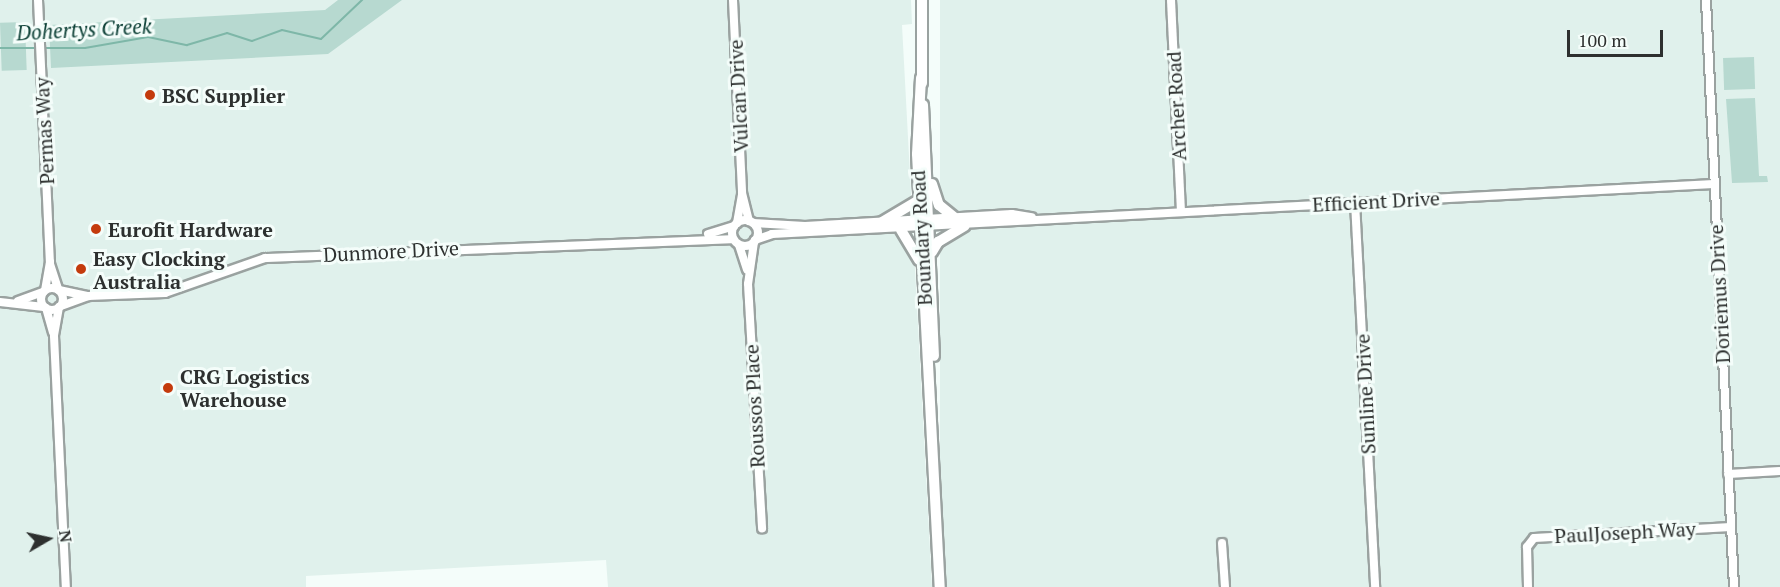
<!DOCTYPE html>
<style>
body{margin:0}
#map{position:relative;width:1780px;height:587px;overflow:hidden;background:#f4fdfa;font-family:"PT Serif",serif}
div>[style]{position:absolute}
[style*='--x']{left:calc(var(--x)*1px);top:calc(var(--y)*1px);width:calc(var(--w)*1px);rotate:calc(var(--a)*1deg)}
.built>*{inset:0;background:#e0f1ec;transform-origin:0 0}
.green>*{inset:0;background:#b7d9d0;transform-origin:0 0}
.stream>*{height:2px;margin:-1px;padding:0 1px;transform-origin:1px;border-radius:1px;background:#7eb7a8}
.roads{filter:drop-shadow(2px 0 #9aa2a0) drop-shadow(-2px 0 #9aa2a0) drop-shadow(0 2px #9aa2a0) drop-shadow(0 -2px #9aa2a0)}
.minor>*{height:8px;margin:-4px;padding:0 4px;transform-origin:4px;border-radius:4px;background:#fff}
.minor>.ring{margin:-4px;padding:0;box-sizing:content-box;background:none;border:8px solid #fff;border-radius:50%}
.secondary>*{height:10px;margin:-5px;padding:0 5px;transform-origin:5px;border-radius:5px;background:#fff}
.dots>*{width:16px;height:16px;translate:-50% -50%;box-sizing:border-box;border:3px solid #f4fdfa;border-radius:50%}
span{translate:-50% -50%;white-space:nowrap;text-align:center;line-height:1.15;-webkit-text-stroke:6px #f4fdfa;paint-order:stroke}
.poi-label{font-size:20px;color:#2d302f;font-weight:700}
.left{translate:0 -50%;text-align:left}
.street-label{font-size:20px;color:#2d302f}
.water-label{font-size:21px;color:#0c4036;font-style:italic}
.north{position:absolute;left:18px;top:509px;width:60px;height:60px;-webkit-text-stroke:4px #f4fdfa;paint-order:stroke;rotate:81deg;font-size:16px;font-weight:700;line-height:24px;text-align:center;color:#2d302f}
.north::after{content:'';display:block;margin:auto;width:21px;height:27px;background:#2d302f;clip-path:polygon(50% 0,100% 100%,50% 72%,0 100%)}
.scale{position:absolute;left:1567px;top:30px;width:96px;height:27px;box-sizing:border-box;border:3px solid #2d302f;border-top:0;padding-left:8px;font-size:18px;line-height:21px;white-space:nowrap;color:#2d302f;-webkit-text-stroke:4px #f4fdfa;paint-order:stroke}
</style>
<div id="map">
<div class="built">
<div style="clip-path:polygon(0 0,911px 0,912px 24px,902px 25px,932px 587px,608px 587px,606px 560px,306px 576px,306px 587px,0 587px)"></div>
<div style="left:940px;top:0;width:840px;height:588px"></div>
</div>
<div class="green">
<div style="clip-path:polygon(338px 0,402px 0,328px 54px,51px 68px,49px 25px,325px 10px)"></div>
<div style="left:25px;top:22px;width:48px;height:25px;rotate:88deg"></div>
<div style="left:1754px;top:57px;width:32px;height:31px;rotate:88deg"></div>
<div style="clip-path:polygon(1755px 98px,1759px 176px,1767px 176px,1768px 182px,1732px 183px,1726px 99px)"></div>
</div>
<div class="stream">
<div style="--x:0;--y:48;--w:85;--a:0"></div>
<div style="--x:85;--y:48;--w:64;--a:-9.9"></div>
<div style="--x:148;--y:37;--w:40;--a:12"></div>
<div style="--x:187;--y:45;--w:42;--a:-16.7"></div>
<div style="--x:227;--y:33;--w:26;--a:18"></div>
<div style="--x:252;--y:41;--w:32;--a:-20"></div>
<div style="--x:282;--y:30;--w:40;--a:13"></div>
<div style="--x:321;--y:39;--w:57;--a:-43.6"></div>
</div>
<div class="roads">
<div class="minor">
<div style="--x:38;--y:0;--w:262;--a:87.4"></div>
<div style="--x:50;--y:262;--w:28;--a:100"></div>
<div style="--x:733;--y:0;--w:193;--a:87.3"></div>
<div style="--x:742;--y:193;--w:29;--a:76"></div>
<div style="--x:1171;--y:0;--w:211;--a:87.3"></div>
<div style="--x:1706;--y:0;--w:588;--a:87.27"></div>
<div style="--x:1355;--y:202;--w:386;--a:87"></div>
<div class="ring" style="left:732px;top:220px;width:18px;height:18px"></div>
<div style="--x:737;--y:223;--w:28;--a:-80"></div>
<div style="--x:753;--y:223;--w:52;--a:3.3"></div>
<div style="--x:805;--y:226;--w:207;--a:-3.3"></div>
<div style="--x:1012;--y:214;--w:20;--a:9"></div>
<div style="--x:708;--y:234;--w:27;--a:-17"></div>
<div style="--x:755;--y:240;--w:18;--a:-19"></div>
<div style="--x:772;--y:234;--w:943;--a:-3.04"></div>
<div style="--x:754;--y:242;--w:42;--a:98.1"></div>
<div style="--x:748;--y:284;--w:245;--a:86.7"></div>
<div style="--x:739;--y:245;--w:26;--a:72"></div>
<div style="--x:50;--y:264;--w:26;--a:72"></div>
<div class="ring" style="left:41px;top:288px;width:14px;height:14px"></div>
<div style="--x:59;--y:290;--w:30;--a:12"></div>
<div style="--x:88;--y:296;--w:77;--a:-2.2"></div>
<div style="--x:165;--y:293;--w:106;--a:-19.3"></div>
<div style="--x:265;--y:258;--w:468;--a:-2.3"></div>
<div style="--x:18;--y:301;--w:27;--a:-20"></div>
<div style="--x:0;--y:302;--w:44;--a:6.5"></div>
<div style="--x:61;--y:306;--w:27;--a:-20"></div>
<div style="--x:59;--y:307;--w:29;--a:100"></div>
<div style="--x:54;--y:336;--w:251;--a:87.3"></div>
<div style="--x:46;--y:308;--w:25;--a:74"></div>
<div style="--x:1728;--y:474;--w:52;--a:-3.3"></div>
<div style="--x:1222;--y:543;--w:44;--a:86.1"></div>
<div style="--x:1528;--y:587;--w:40;--a:-91.4"></div>
<div style="--x:1527;--y:547;--w:11;--a:-52"></div>
<div style="--x:1534;--y:538;--w:197;--a:-3.2"></div>
</div>
<div class="secondary">
<div style="--x:922;--y:0;--w:83;--a:90"></div>
<div style="--x:921;--y:78;--w:76;--a:93"></div>
<div style="--x:917;--y:154;--w:434;--a:87"></div>
<div style="--x:923;--y:105;--w:251;--a:87.5"></div>
<div style="--x:932;--y:184;--w:22;--a:72"></div>
<div style="--x:939;--y:205;--w:19;--a:39"></div>
<div style="--x:882;--y:222;--w:43;--a:-30.7"></div>
<div style="--x:901;--y:230;--w:35;--a:59"></div>
<div style="--x:932;--y:252;--w:12;--a:-59"></div>
<div style="--x:938;--y:242;--w:31;--a:-31"></div>
</div>
</div>
<div class="dots">
<div style="left:150px;top:95px;background:#c43b0d"></div>
<div style="left:96px;top:229px;background:#c43b0d"></div>
<div style="left:81px;top:269px;background:#c43b0d"></div>
<div style="left:168px;top:388px;background:#c43b0d"></div>
</div>
<div class="poi-label">
<span class="left" style="left:162px;top:95px">BSC Supplier</span>
<span class="left" style="left:108px;top:229px">Eurofit Hardware</span>
<span class="left" style="left:93px;top:270px">Easy Clocking<br>Australia</span>
<span class="left" style="left:180px;top:388px">CRG Logistics<br>Warehouse</span>
</div>
<div class="street-label">
<span style="left:738px;top:96px;rotate:-93deg">Vulcan Drive</span>
<span style="left:1176px;top:106px;rotate:-93deg">Archer Road</span>
<span style="left:44px;top:131px;rotate:-93deg">Permas Way</span>
<span style="left:1376px;top:201px;rotate:-3deg">Efficient Drive</span>
<span style="left:921px;top:238px;rotate:-93deg">Boundary Road</span>
<span style="left:391px;top:251px;rotate:-3deg">Dunmore Drive</span>
<span style="left:1719px;top:294px;rotate:-93deg">Doriemus Drive</span>
<span style="left:1365px;top:394px;rotate:-93deg">Sunline Drive</span>
<span style="left:754px;top:406px;rotate:-93deg">Roussos Place</span>
<span style="left:1625px;top:532px;rotate:-3deg">PaulJoseph Way</span>
</div>
<div class="water-label">
<span style="left:84px;top:29px;rotate:-3deg">Dohertys Creek</span>
</div>
<div class="north">N</div>
<div class="scale">100 m</div>
</div>
